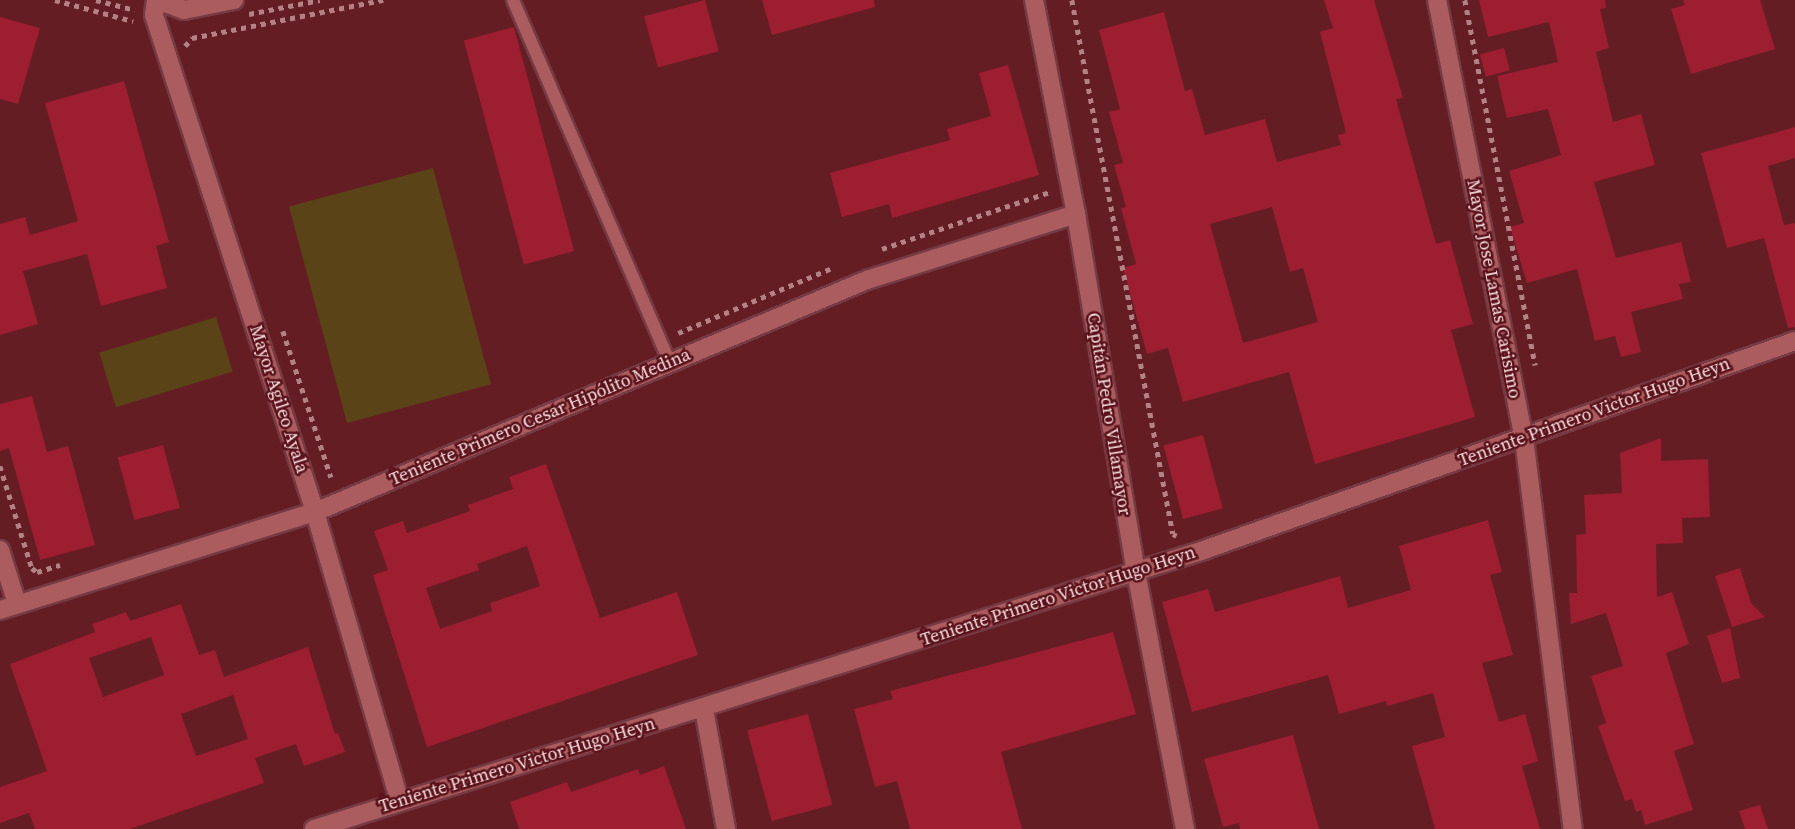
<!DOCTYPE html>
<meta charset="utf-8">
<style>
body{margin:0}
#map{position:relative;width:1795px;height:829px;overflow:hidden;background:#651d24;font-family:"Source Serif 4",serif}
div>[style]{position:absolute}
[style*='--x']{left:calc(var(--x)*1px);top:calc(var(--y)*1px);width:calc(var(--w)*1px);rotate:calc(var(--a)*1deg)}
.green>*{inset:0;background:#5b4318;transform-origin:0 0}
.building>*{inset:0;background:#9d1d31;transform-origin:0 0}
.path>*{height:4.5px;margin-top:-2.25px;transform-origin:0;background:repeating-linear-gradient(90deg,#b38285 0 5px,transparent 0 10px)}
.roads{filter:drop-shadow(2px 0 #753a43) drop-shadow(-2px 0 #753a43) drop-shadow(0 2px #753a43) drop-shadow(0 -2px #753a43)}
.service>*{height:12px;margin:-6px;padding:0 6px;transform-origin:6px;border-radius:6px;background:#ab5c5f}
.minor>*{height:18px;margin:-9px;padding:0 9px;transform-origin:9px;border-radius:9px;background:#ab5c5f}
span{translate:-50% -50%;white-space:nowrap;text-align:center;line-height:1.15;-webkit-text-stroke:5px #59111a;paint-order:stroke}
.street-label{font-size:18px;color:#fbdfdf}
</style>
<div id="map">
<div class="green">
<div style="left:433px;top:168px;width:224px;height:149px;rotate:75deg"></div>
<div style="left:216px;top:317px;width:57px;height:122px;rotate:73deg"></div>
</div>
<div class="building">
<div style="left:705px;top:0;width:53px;height:63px;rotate:75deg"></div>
<div style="clip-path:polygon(762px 0,874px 0,875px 7px,772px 35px)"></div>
<div style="clip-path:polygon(evenodd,1324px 0,1374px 0,1403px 98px,1396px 99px,1436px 244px,1450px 240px,1473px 324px,1451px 330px,1475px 417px,1315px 464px,1289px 372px,1183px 402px,1168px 348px,1147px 354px,1123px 268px,1136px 264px,1121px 208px,1126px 207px,1114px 165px,1123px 163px,1109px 112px,1120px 109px,1099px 30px,1164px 12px,1185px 91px,1192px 89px,1205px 135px,1265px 119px,1277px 162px,1341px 145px,1338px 135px,1346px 133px,1320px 32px,1333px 28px,1324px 0,1272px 207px,1290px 272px,1303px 268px,1318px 322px,1243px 343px,1210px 224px,1272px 207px)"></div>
<div style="clip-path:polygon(1479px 0,1605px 0,1606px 8px,1600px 9px,1609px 48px,1596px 52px,1613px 122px,1641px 114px,1655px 165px,1594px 182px,1616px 258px,1681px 242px,1691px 282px,1679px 284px,1683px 299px,1631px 312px,1641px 352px,1621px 357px,1615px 336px,1595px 341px,1577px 269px,1527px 283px,1510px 227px,1524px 223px,1509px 171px,1561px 155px,1548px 109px,1507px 118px,1497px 76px,1558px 62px,1549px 22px,1488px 37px)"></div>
<div style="clip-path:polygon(1683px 0,1760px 0,1775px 49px,1691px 74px,1671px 9px,1685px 5px)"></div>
<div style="clip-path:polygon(0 17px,40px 28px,18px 104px,0 99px)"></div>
<div style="left:514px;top:27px;width:232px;height:52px;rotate:75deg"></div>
<div style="left:1504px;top:48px;width:23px;height:25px;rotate:75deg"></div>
<div style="clip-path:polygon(1008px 65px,1039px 175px,892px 218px,889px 204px,842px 217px,830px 173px,950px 140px,947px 129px,991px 116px,979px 73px)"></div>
<div style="clip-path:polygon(124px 81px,169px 242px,156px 246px,167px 288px,101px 306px,87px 254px,23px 271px,38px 324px,0 335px,0 224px,25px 217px,30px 235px,78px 221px,45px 103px)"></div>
<div style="clip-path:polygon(1795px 127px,1795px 158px,1768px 166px,1784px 225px,1795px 223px,1795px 327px,1788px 328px,1764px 238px,1727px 248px,1701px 153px)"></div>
<div style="clip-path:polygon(32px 396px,47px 452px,68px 446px,95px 545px,40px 560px,9px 448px,0 451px,0 404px)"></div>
<div style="left:1203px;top:435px;width:76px;height:41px;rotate:75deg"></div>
<div style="clip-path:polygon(1661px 438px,1661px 461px,1708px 459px,1710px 517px,1682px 518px,1683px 543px,1656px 544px,1657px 597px,1672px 592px,1689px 644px,1666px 653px,1694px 744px,1674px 751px,1693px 810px,1645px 825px,1641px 810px,1636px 812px,1632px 799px,1625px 801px,1598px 726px,1606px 723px,1591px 676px,1623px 666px,1606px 613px,1571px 624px,1569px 593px,1577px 593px,1576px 535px,1586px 534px,1584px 495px,1622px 493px,1620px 453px)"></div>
<div style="left:163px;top:445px;width:65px;height:47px;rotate:75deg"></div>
<div style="clip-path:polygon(evenodd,546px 464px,600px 618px,677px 592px,698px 655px,427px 747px,373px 575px,388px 570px,374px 531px,403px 521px,407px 533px,470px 511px,468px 505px,513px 489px,509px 477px,546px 464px,527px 546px,540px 586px,490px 603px,492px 611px,440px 629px,426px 588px,479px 570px,477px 564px,527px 546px)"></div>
<div style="clip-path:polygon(1488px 520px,1502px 572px,1490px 575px,1513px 655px,1482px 663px,1499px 722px,1525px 714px,1538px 761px,1522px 766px,1540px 829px,1435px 829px,1412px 746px,1445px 737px,1433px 693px,1387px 706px,1386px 701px,1339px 714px,1328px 675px,1192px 712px,1162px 602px,1208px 589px,1215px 612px,1340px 576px,1348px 608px,1411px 590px,1399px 546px)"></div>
<div style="clip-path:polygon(1740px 568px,1751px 603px,1765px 617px,1732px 627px,1715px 576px)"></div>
<div style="clip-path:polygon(evenodd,181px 604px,199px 655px,215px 650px,224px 677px,308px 647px,335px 734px,338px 733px,345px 752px,304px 766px,296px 744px,255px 758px,264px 783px,130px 829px,35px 829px,29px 813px,0 823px,0 787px,47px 771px,10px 664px,95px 632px,92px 624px,126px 612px,130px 621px,181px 604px,151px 637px,164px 675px,103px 697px,89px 658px,151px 637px,181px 604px,233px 695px,248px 739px,196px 756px,181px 714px,233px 695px)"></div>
<div style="clip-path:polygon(1730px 628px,1740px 678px,1722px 683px,1707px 636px)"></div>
<div style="clip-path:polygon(1113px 632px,1136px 714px,1001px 752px,1022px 829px,910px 829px,897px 781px,875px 787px,854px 709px,893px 699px,890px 691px)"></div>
<div style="left:808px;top:714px;width:94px;height:63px;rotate:75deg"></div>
<div style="clip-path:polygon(1293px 735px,1319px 829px,1240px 829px,1239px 823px,1223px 827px,1204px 759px)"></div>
<div style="clip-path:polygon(664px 766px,686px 829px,519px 829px,510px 802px,567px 782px,571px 792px,638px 769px,640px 775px)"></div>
<div style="clip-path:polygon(1760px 805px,1768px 829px,1745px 829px,1739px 811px)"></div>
</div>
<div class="path">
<div style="--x:55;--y:0;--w:81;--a:15.1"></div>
<div style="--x:96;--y:0;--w:40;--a:14.4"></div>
<div style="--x:1072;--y:0;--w:543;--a:79.29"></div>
<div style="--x:1173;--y:534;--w:4;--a:27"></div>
<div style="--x:1465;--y:0;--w:372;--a:79.1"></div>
<div style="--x:249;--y:14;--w:72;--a:-11.2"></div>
<div style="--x:185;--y:46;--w:11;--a:-49"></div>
<div style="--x:192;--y:38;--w:195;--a:-11.3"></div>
<div style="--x:882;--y:249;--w:176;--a:-18.8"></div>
<div style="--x:283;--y:331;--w:154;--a:71.8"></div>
<div style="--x:678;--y:333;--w:169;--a:-22.9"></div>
<div style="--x:0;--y:466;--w:107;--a:72.6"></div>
<div style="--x:32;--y:568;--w:6;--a:39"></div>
<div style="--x:37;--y:572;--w:24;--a:-17"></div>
</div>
<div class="roads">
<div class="service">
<div style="--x:513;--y:0;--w:395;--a:66.6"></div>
</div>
<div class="minor">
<div style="--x:156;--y:0;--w:15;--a:98"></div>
<div style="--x:154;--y:15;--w:522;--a:72.05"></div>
<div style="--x:315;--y:512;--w:300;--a:73.7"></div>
<div style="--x:157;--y:0;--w:29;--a:20"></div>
<div style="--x:184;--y:10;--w:51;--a:-11.3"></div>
<div style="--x:1034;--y:0;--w:218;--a:78.9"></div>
<div style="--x:1076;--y:214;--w:363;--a:80.5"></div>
<div style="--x:1136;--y:572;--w:262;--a:79.2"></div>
<div style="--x:1437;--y:0;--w:447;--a:78.8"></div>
<div style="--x:1524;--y:438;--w:394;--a:82.9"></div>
<div style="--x:0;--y:550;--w:57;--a:72.5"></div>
<div style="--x:0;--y:610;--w:330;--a:-17.3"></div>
<div style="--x:315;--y:512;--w:599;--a:-22.8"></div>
<div style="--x:867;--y:280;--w:219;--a:-17.5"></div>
<div style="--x:704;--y:709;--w:122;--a:79.6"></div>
<div style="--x:314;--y:829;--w:930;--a:-17.4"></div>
<div style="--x:1201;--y:551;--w:630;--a:-19.47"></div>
</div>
</div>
<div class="street-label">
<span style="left:1494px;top:289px;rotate:79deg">Mayor Jose Lamas Carisimo</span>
<span style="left:279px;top:399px;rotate:72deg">Mayor Agileo Ayala</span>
<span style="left:1594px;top:412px;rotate:-20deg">Teniente Primero Victor Hugo Heyn</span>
<span style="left:1109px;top:414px;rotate:81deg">Capitán Pedro Villamayor</span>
<span style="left:540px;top:417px;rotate:-23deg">Teniente Primero Cesar Hipólito Medina</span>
<span style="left:1058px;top:596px;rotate:-18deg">Teniente Primero Victor Hugo Heyn</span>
<span style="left:517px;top:765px;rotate:-17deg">Teniente Primero Victor Hugo Heyn</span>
</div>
</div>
